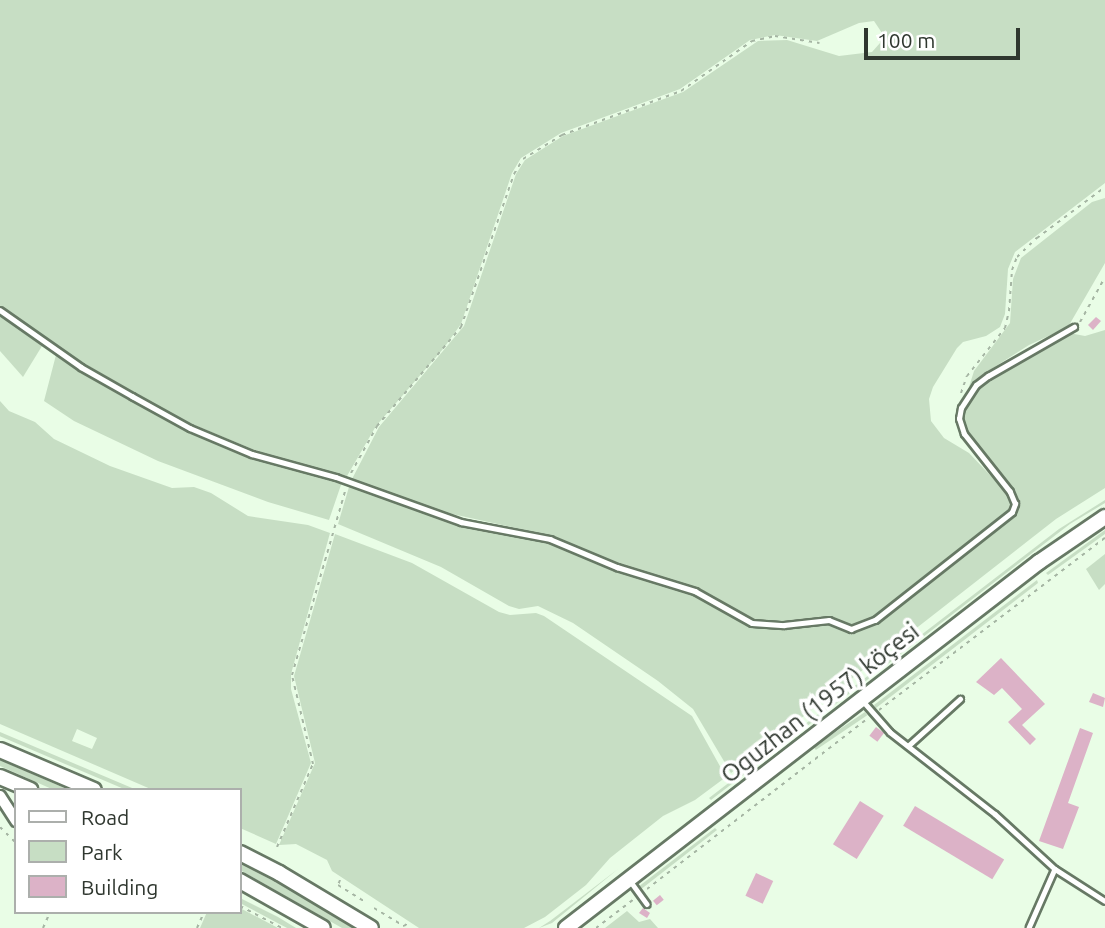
<!DOCTYPE html>
<meta charset="utf-8">
<style>
body{margin:0}
#map{position:relative;width:1105px;height:928px;overflow:hidden;background:#e9fde6;font-family:Ubuntu,sans-serif}
div>[style]{position:absolute}
[style*='--x']{left:calc(var(--x)*1px);top:calc(var(--y)*1px);width:calc(var(--w)*1px);rotate:calc(var(--a)*1deg)}
.green>*{inset:0;background:#c7dec4;transform-origin:0 0}
.building>*{inset:0;background:#dcb2c7;transform-origin:0 0}
.path>*{height:2px;margin-top:-1px;transform-origin:0;background:repeating-linear-gradient(90deg,#a5b5a3 0 3.5px,transparent 0 8.5px)}
.roads{filter:drop-shadow(2px 0 #677965) drop-shadow(-2px 0 #677965) drop-shadow(0 2px #677965) drop-shadow(0 -2px #677965)}
.service>*{height:4.5px;margin:-2.25px;padding:0 2.25px;transform-origin:2.25px;border-radius:2.25px;background:#fff}
.minor>*{height:10px;margin:-5px;padding:0 5px;transform-origin:5px;border-radius:5px;background:#fff}
.secondary>*{height:14px;margin:-7px;padding:0 7px;transform-origin:7px;border-radius:7px;background:#fff}
span{translate:-50% -50%;white-space:nowrap;text-align:center;line-height:1.15;-webkit-text-stroke:7px #fff;paint-order:stroke}
.street-label{font-size:24px;color:#2f372f}
.legend{position:absolute;left:14px;top:788px;width:228px;height:126px;box-sizing:border-box;background:#fff;border:2px solid #acafac;margin:0;padding:9px 12px;list-style:none;font-size:21px;color:#2f372f}
.legend li{display:flex;align-items:center;gap:14px;height:35px}
.legend b{width:35px;border:2px solid #acafac}
.scale{position:absolute;left:864px;top:28px;width:156px;height:32px;box-sizing:border-box;border:4px solid #2f372f;border-top:0;padding-left:9px;font-size:21px;line-height:24px;white-space:nowrap;color:#2f372f;-webkit-text-stroke:5px #fff;paint-order:stroke}
</style>
<div id="map">
<div class="green">
<div style="clip-path:polygon(0 0,1105px 0,1105px 183px,1015px 252px,1008px 269px,1005px 314px,1000px 327px,986px 336px,963px 342px,957px 348px,933px 387px,929px 399px,931px 421px,944px 438px,969px 453px,1008px 494px,1012px 507px,867px 623px,852px 626px,828px 616px,785px 621px,753px 620px,698px 589px,618px 563px,552px 536px,425px 508px,352px 479px,379px 427px,464px 326px,516px 174px,525px 160px,563px 136px,683px 92px,758px 41px,787px 40px,839px 56px,872px 52px,880px 43px,882px 33px,874px 21px,859px 23px,817px 41px,775px 35px,750px 40px,680px 89px,561px 133px,521px 158px,512px 173px,461px 324px,443px 349px,376px 426px,347px 476px,257px 451px,182px 420px,73px 357px,0 306px)"></div>
<div style="clip-path:polygon(1105px 198px,1105px 263px,1068px 327px,1029px 345px,982px 375px,969px 387px,974px 371px,1010px 323px,1013px 279px,1021px 258px,1092px 202px)"></div>
<div style="clip-path:polygon(0 314px,42px 346px,23px 377px,0 351px)"></div>
<div style="clip-path:polygon(1105px 330px,1105px 488px,1056px 519px,731px 773px,693px 709px,658px 681px,573px 623px,538px 606px,519px 609px,509px 606px,441px 567px,338px 524px,349px 487px,473px 528px,549px 542px,614px 569px,703px 598px,759px 628px,826px 624px,858px 631px,876px 622px,1017px 511px,1018px 505px,1012px 491px,964px 425px,965px 408px,979px 386px,1031px 351px,1069px 333px,1085px 336px)"></div>
<div style="clip-path:polygon(56px 355px,195px 434px,257px 459px,342px 482px,329px 520px,268px 502px,158px 461px,74px 421px,44px 401px)"></div>
<div style="clip-path:polygon(evenodd,0 401px,9px 411px,35px 422px,54px 439px,110px 466px,172px 488px,194px 487px,211px 493px,248px 516px,308px 525px,330px 533px,291px 674px,291px 689px,311px 763px,276px 844px,240px 828px,240px 790px,153px 790px,0 724px,0 401px,77px 729px,97px 738px,92px 749px,72px 741px,77px 729px)"></div>
<div style="clip-path:polygon(1105px 500px,1105px 503px,1070px 524px,711px 800px,709px 798px,1059px 529px)"></div>
<div style="clip-path:polygon(1105px 530px,1105px 534px,1048px 575px,1046px 573px)"></div>
<div style="clip-path:polygon(335px 534px,412px 563px,499px 612px,510px 615px,536px 613px,544px 616px,692px 716px,726px 777px,695px 800px,663px 816px,610px 858px,586px 885px,545px 917px,524px 928px,419px 928px,332px 871px,327px 860px,296px 844px,279px 845px,315px 763px,294px 676px)"></div>
<div style="clip-path:polygon(1105px 554px,1105px 584px,1099px 590px,1086px 569px)"></div>
<div style="clip-path:polygon(1037px 580px,1038px 583px,876px 708px,874px 705px)"></div>
<div style="left:865px;top:712px;width:4px;height:62px;rotate:56deg"></div>
<div style="left:0;top:732px;width:148px;height:4px;rotate:23deg"></div>
<div style="clip-path:polygon(0 760px,69px 790px,54px 790px,0 766px)"></div>
<div style="clip-path:polygon(715px 828px,717px 830px,640px 890px,638px 887px)"></div>
<div style="clip-path:polygon(240px 864px,280px 884px,353px 928px,342px 928px,240px 870px)"></div>
<div style="clip-path:polygon(618px 869px,552px 923px,539px 928px,550px 921px)"></div>
<div style="clip-path:polygon(240px 898px,278px 917px,296px 928px,287px 928px,240px 903px)"></div>
<div style="clip-path:polygon(240px 908px,278px 928px,200px 928px,207px 912px,240px 912px)"></div>
<div style="clip-path:polygon(627px 911px,639px 922px,650px 919px,658px 928px,605px 928px)"></div>
</div>
<div class="building">
<div style="clip-path:polygon(1096px 317px,1101px 321px,1093px 330px,1088px 325px)"></div>
<div style="clip-path:polygon(1001px 658px,1045px 704px,1022px 725px,1036px 739px,1030px 745px,1008px 722px,1022px 709px,1002px 688px,994px 695px,976px 682px)"></div>
<div style="clip-path:polygon(1093px 693px,1105px 698px,1103px 707px,1089px 702px)"></div>
<div style="left:876px;top:727px;width:10px;height:11px;rotate:37deg"></div>
<div style="clip-path:polygon(1080px 728px,1093px 733px,1068px 803px,1079px 807px,1063px 849px,1039px 841px)"></div>
<div style="left:860px;top:801px;width:28px;height:51px;rotate:32deg"></div>
<div style="left:915px;top:806px;width:104px;height:23px;rotate:31deg"></div>
<div style="left:756px;top:873px;width:19px;height:25px;rotate:25deg"></div>
<div style="left:660px;top:895px;width:6px;height:9px;rotate:51deg"></div>
<div style="clip-path:polygon(643px 908px,650px 913px,647px 918px,639px 913px)"></div>
</div>
<div class="path">
<div style="--x:1080;--y:322;--w:51;--a:-60.9"></div>
<div style="--x:961;--y:393;--w:18;--a:-71"></div>
<div style="--x:967;--y:376;--w:61;--a:-51.6"></div>
<div style="--x:1005;--y:328;--w:17;--a:-77"></div>
<div style="--x:1009;--y:311;--w:41;--a:-85.8"></div>
<div style="--x:1012;--y:270;--w:14;--a:-69"></div>
<div style="--x:1017;--y:257;--w:28;--a:-44"></div>
<div style="--x:1037;--y:238;--w:85;--a:-36.9"></div>
<div style="--x:351;--y:473;--w:54;--a:-61"></div>
<div style="--x:377;--y:426;--w:130;--a:-49.7"></div>
<div style="--x:461;--y:327;--w:162;--a:-70.9"></div>
<div style="--x:514;--y:174;--w:17;--a:-59"></div>
<div style="--x:523;--y:159;--w:46;--a:-31.6"></div>
<div style="--x:562;--y:135;--w:127;--a:-20.3"></div>
<div style="--x:681;--y:91;--w:87;--a:-35.2"></div>
<div style="--x:752;--y:41;--w:24;--a:-12"></div>
<div style="--x:775;--y:36;--w:45;--a:9"></div>
<div style="--x:879;--y:710;--w:284;--a:-37.3"></div>
<div style="--x:0;--y:827;--w:23;--a:45"></div>
<div style="--x:277;--y:847;--w:90;--a:-66.6"></div>
<div style="--x:313;--y:764;--w:91;--a:-103.3"></div>
<div style="--x:292;--y:675;--w:195;--a:-73.9"></div>
<div style="--x:340;--y:880;--w:5;--a:112"></div>
<div style="--x:338;--y:885;--w:31;--a:32"></div>
<div style="--x:647;--y:889;--w:278;--a:-37.7"></div>
<div style="--x:240;--y:906;--w:47;--a:27.6"></div>
<div style="--x:374;--y:908;--w:35;--a:31"></div>
<div style="--x:404;--y:926;--w:5;--a:-37"></div>
<div style="--x:43;--y:928;--w:17;--a:-66"></div>
<div style="--x:197;--y:928;--w:17;--a:-66"></div>
<div style="--x:596;--y:928;--w:48;--a:-37.3"></div>
</div>
<div class="roads">
<div class="service">
<div style="--x:0;--y:310;--w:99;--a:35.1"></div>
<div style="--x:81;--y:367;--w:59;--a:29.6"></div>
<div style="--x:132;--y:396;--w:66;--a:28.9"></div>
<div style="--x:190;--y:428;--w:67;--a:22.8"></div>
<div style="--x:252;--y:454;--w:87;--a:15.3"></div>
<div style="--x:336;--y:477;--w:133;--a:19.8"></div>
<div style="--x:461;--y:522;--w:91;--a:10.8"></div>
<div style="--x:550;--y:539;--w:73;--a:22.7"></div>
<div style="--x:617;--y:567;--w:82;--a:17.1"></div>
<div style="--x:695;--y:591;--w:65;--a:29.3"></div>
<div style="--x:752;--y:623;--w:32;--a:4"></div>
<div style="--x:784;--y:625;--w:45;--a:-6.3"></div>
<div style="--x:829;--y:620;--w:24;--a:22"></div>
<div style="--x:851;--y:629;--w:26;--a:-21"></div>
<div style="--x:875;--y:620;--w:174;--a:-38.2"></div>
<div style="--x:1012;--y:512;--w:9;--a:-69"></div>
<div style="--x:1015;--y:504;--w:13;--a:-113"></div>
<div style="--x:1010;--y:492;--w:74;--a:-128.4"></div>
<div style="--x:964;--y:434;--w:16;--a:-108"></div>
<div style="--x:959;--y:419;--w:11;--a:-80"></div>
<div style="--x:961;--y:408;--w:27;--a:-57"></div>
<div style="--x:976;--y:385;--w:15;--a:-37"></div>
<div style="--x:988;--y:376;--w:99;--a:-29.7"></div>
<div style="--x:863;--y:701;--w:41;--a:48.9"></div>
<div style="--x:890;--y:732;--w:133;--a:38"></div>
<div style="--x:995;--y:814;--w:81;--a:42.5"></div>
<div style="--x:1055;--y:869;--w:64;--a:113.8"></div>
<div style="--x:908;--y:746;--w:70;--a:-42.1"></div>
<div style="--x:1055;--y:869;--w:59;--a:32.6"></div>
<div style="--x:631;--y:882;--w:27;--a:54"></div>
</div>
<div class="minor">
<div style="--x:0;--y:796;--w:30;--a:57"></div>
</div>
<div class="secondary">
<div style="--x:0;--y:750;--w:102;--a:23.1"></div>
<div style="--x:0;--y:777;--w:33;--a:23"></div>
<div style="--x:240;--y:853;--w:44;--a:27.1"></div>
<div style="--x:279;--y:873;--w:107;--a:30.9"></div>
<div style="--x:240;--y:881;--w:95;--a:29.5"></div>
<div style="--x:566;--y:928;--w:598;--a:-37.73"></div>
<div style="--x:1039;--y:562;--w:80;--a:-34.3"></div>
</div>
</div>
<div class="street-label">
<span style="left:820px;top:703px;rotate:-38deg">Oguzhan (1957) köçesi</span>
</div>
<ul class="legend">
<li><b style="height:9px;background:#fff"></b>Road</li>
<li><b style="height:19px;background:#c7dec4"></b>Park</li>
<li><b style="height:19px;background:#dcb2c7"></b>Building</li>
</ul>
<div class="scale">100 m</div>
</div>
